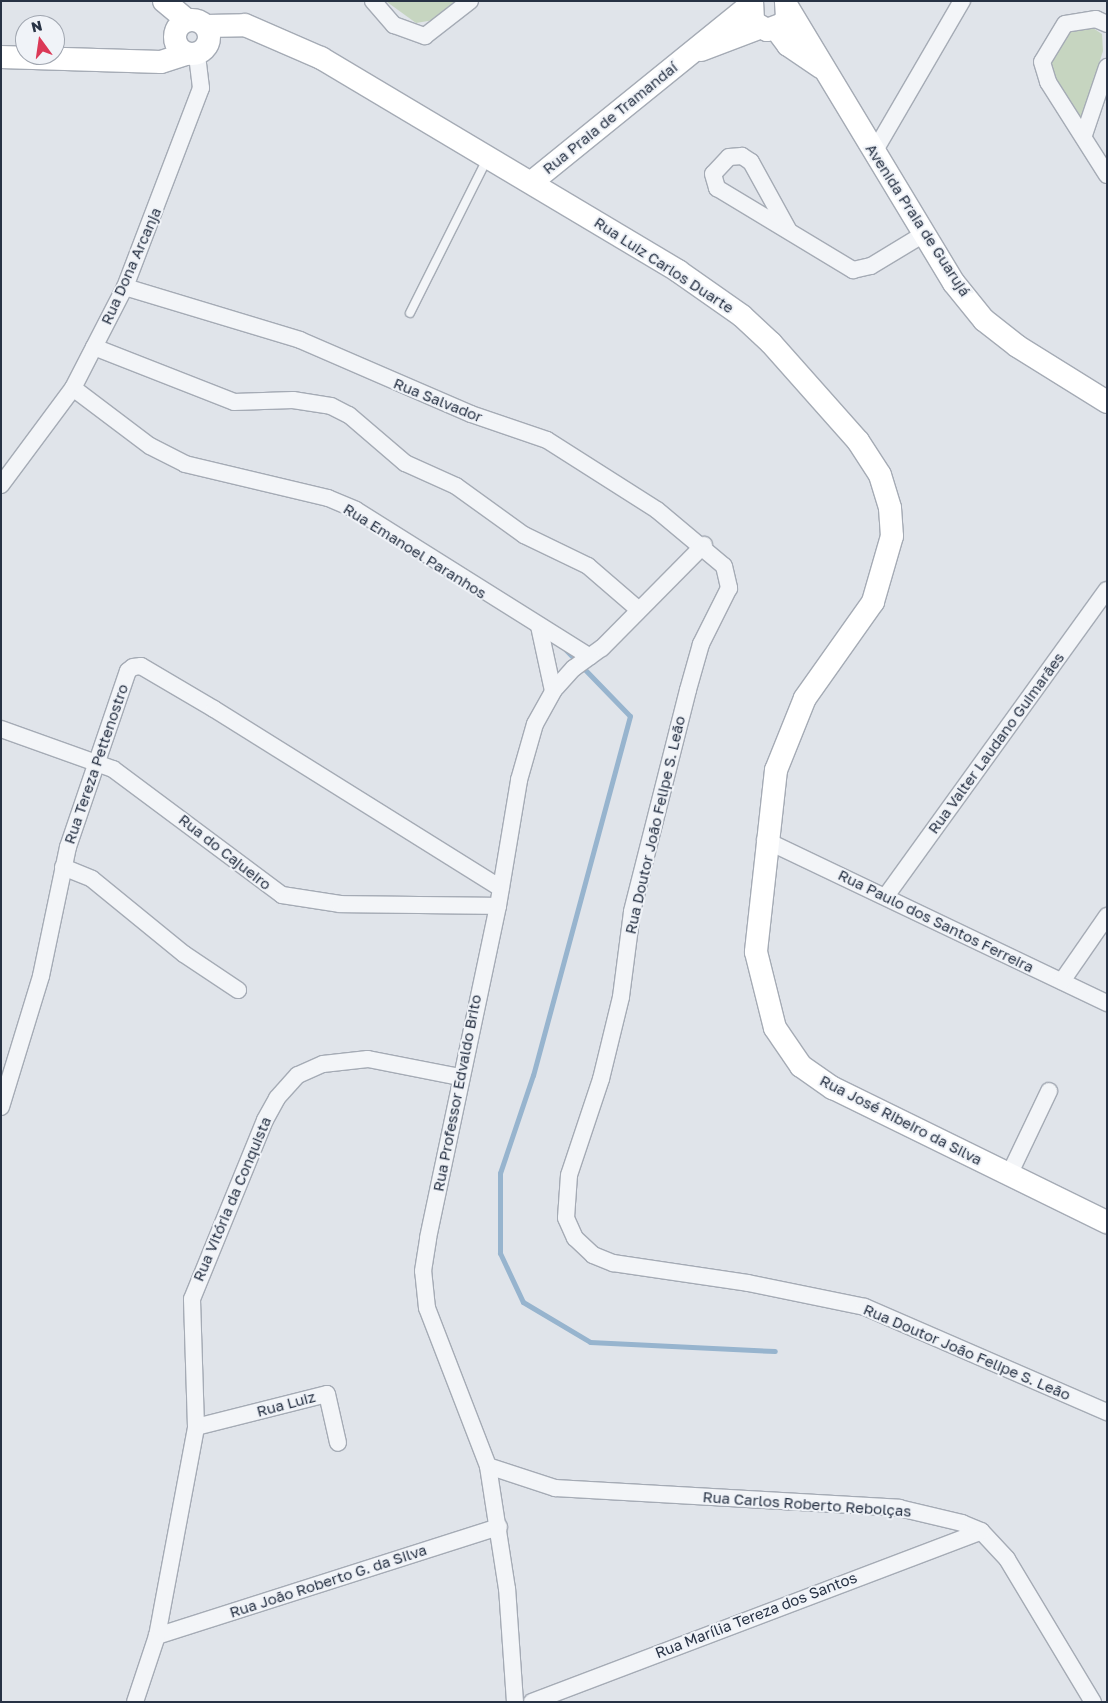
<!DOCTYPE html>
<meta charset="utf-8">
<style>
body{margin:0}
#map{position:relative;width:1108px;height:1703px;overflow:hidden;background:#e0e4ea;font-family:"Golos Text",sans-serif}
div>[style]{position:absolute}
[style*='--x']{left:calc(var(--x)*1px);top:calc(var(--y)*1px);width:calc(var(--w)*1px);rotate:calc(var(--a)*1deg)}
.green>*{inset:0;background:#c6d5c0}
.stream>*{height:5px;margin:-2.5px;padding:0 2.5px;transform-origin:2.5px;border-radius:2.5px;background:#97b4ce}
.roads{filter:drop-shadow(1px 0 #a5abb5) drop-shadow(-1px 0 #a5abb5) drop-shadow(0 1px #a5abb5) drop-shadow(0 -1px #a5abb5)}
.lane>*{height:8px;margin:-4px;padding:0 4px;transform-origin:4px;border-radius:4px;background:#f3f5f8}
.street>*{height:16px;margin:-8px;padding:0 8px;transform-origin:8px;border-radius:8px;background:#f3f5f8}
.secondary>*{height:22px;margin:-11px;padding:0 11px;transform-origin:11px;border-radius:11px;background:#fff}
.secondary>.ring{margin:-11px;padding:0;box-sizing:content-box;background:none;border:22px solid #fff;border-radius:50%}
span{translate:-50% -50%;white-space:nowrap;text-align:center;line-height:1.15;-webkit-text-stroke:4px #f0f3f8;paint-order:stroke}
.street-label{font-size:15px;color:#273244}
.frame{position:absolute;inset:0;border:2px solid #273244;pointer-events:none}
.north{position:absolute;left:15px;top:15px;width:50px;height:50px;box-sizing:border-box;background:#f0f3f8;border:1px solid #a0a6b0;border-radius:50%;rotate:346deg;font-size:14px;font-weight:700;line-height:20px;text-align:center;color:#273244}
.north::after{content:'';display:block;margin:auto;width:18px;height:22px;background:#db3957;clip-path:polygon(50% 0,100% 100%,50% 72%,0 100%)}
</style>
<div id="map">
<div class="green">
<div style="clip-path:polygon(461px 1px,440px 19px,416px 23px,387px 2px)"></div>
<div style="clip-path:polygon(1090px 26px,1102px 34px,1103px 51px,1081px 119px,1051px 77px,1047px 62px,1073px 27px)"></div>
</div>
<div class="stream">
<div style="--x:565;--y:649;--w:93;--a:45.9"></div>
<div style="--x:630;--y:716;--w:372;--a:105.1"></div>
<div style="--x:533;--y:1075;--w:103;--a:108.6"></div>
<div style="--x:500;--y:1173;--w:80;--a:90"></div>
<div style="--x:500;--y:1253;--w:54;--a:64.9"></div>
<div style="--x:523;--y:1302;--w:78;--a:30.8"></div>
<div style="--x:590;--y:1342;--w:185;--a:2.8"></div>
</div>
<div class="roads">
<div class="lane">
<div style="--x:410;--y:313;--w:172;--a:-63.4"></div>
</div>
<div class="street">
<div style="--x:373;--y:1;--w:32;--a:49"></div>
<div style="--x:394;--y:25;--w:33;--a:20"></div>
<div style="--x:425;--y:36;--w:57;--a:-37.9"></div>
<div style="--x:1107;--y:24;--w:12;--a:-156"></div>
<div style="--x:1096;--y:19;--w:31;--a:171"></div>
<div style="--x:1065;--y:24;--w:44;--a:121.2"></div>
<div style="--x:1042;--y:62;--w:21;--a:73"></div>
<div style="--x:1048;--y:82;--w:110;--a:57.6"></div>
<div style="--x:1084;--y:135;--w:72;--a:-71.3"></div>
<div style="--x:874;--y:152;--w:175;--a:-59.8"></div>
<div style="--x:789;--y:231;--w:79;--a:-118.8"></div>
<div style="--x:751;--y:162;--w:11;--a:-146"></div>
<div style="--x:742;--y:156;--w:13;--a:176"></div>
<div style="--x:729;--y:157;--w:23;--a:133"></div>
<div style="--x:713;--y:174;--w:15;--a:74"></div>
<div style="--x:717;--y:188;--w:159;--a:31.1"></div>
<div style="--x:853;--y:270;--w:18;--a:-13"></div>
<div style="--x:871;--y:266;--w:62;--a:-31.1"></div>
<div style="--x:125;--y:287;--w:183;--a:16.8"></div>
<div style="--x:300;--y:340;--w:186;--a:23.4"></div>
<div style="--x:471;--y:414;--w:80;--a:18.9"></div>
<div style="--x:547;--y:440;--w:130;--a:32.5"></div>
<div style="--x:657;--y:510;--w:87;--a:39.9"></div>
<div style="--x:724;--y:566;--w:23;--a:77"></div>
<div style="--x:729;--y:588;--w:63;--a:116.6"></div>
<div style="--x:701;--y:644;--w:48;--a:105.8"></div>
<div style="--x:688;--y:690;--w:229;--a:104.2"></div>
<div style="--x:632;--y:912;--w:86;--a:97.4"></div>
<div style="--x:621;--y:997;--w:84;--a:103.7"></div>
<div style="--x:601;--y:1079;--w:101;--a:108.4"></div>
<div style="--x:569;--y:1175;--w:43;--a:94"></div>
<div style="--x:566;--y:1218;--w:22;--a:66"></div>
<div style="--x:575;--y:1238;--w:25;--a:43"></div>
<div style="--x:593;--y:1255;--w:22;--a:22"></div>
<div style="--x:613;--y:1263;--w:136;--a:8.4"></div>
<div style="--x:748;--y:1283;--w:119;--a:11.6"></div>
<div style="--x:865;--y:1307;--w:264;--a:23.5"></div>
<div style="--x:94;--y:347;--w:150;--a:21.4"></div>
<div style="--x:234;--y:402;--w:59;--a:-1.9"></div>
<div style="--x:293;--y:400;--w:38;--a:9"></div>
<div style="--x:331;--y:406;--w:20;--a:27"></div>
<div style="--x:349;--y:415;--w:74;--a:40.6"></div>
<div style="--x:405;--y:463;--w:56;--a:24.3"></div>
<div style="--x:456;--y:486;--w:84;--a:35.8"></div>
<div style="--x:524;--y:535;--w:71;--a:25.8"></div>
<div style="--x:588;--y:566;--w:67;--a:40.8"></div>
<div style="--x:73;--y:388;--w:96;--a:37"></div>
<div style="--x:150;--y:446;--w:39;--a:27"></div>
<div style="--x:185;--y:464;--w:147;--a:13.4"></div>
<div style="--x:328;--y:498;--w:30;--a:23"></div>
<div style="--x:356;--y:510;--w:276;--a:32.1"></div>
<div style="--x:1;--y:485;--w:121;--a:-53.4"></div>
<div style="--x:73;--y:388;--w:114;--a:-62.8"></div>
<div style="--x:125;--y:287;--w:213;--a:-69.1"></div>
<div style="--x:201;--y:88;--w:34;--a:-97"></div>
<div style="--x:539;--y:626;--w:66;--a:77.8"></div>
<div style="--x:1;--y:729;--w:119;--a:19.7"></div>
<div style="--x:113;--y:769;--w:211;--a:36.7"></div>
<div style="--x:282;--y:895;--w:59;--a:8.8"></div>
<div style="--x:340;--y:904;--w:158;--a:0.7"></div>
<div style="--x:765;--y:840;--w:379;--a:25.5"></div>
<div style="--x:63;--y:867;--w:31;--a:22"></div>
<div style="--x:92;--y:879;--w:119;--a:39.2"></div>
<div style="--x:184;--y:954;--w:65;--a:33.7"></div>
<div style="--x:886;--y:896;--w:377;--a:-54.2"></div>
<div style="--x:1062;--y:981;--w:79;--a:-55.3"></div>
<div style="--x:1;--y:1107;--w:137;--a:-73"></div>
<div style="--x:41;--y:976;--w:132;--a:-78.2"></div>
<div style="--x:68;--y:847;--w:186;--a:-71.2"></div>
<div style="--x:128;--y:671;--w:6;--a:-39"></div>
<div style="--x:133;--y:667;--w:8;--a:-7"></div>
<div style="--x:141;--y:666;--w:85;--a:30.5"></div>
<div style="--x:214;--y:709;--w:338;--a:32"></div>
<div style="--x:1009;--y:1175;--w:93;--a:-64.5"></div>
<div style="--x:196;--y:1427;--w:135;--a:-14.1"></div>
<div style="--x:327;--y:1394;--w:50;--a:77.3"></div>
<div style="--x:488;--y:1466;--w:71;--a:18.2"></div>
<div style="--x:555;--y:1488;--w:345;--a:3.3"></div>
<div style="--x:899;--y:1508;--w:65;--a:13.4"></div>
<div style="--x:962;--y:1523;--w:21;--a:23"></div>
<div style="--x:981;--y:1531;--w:38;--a:47"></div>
<div style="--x:1007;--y:1559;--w:167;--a:59"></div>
<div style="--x:157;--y:1636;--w:359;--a:-17.7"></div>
<div style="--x:135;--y:1702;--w:70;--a:-71.6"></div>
<div style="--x:157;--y:1636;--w:213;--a:-79.4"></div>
<div style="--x:196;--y:1427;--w:128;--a:-91.8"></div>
<div style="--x:192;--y:1299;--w:193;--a:-67.8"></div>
<div style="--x:265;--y:1120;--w:25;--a:-61"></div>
<div style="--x:277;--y:1098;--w:31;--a:-48"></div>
<div style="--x:298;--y:1075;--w:27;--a:-24"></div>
<div style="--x:323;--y:1064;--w:45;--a:-6.3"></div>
<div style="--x:368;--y:1059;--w:94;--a:11.1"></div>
<div style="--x:515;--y:1702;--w:113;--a:-94"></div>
<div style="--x:507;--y:1589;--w:124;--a:-98.8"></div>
<div style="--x:488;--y:1466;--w:169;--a:-111.1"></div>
<div style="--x:427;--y:1308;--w:37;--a:-96"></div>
<div style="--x:423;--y:1271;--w:33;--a:-81"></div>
<div style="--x:428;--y:1238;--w:339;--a:-78.1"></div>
<div style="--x:498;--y:906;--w:128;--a:-80.5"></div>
<div style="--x:519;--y:780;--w:58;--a:-74.1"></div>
<div style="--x:535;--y:724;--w:38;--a:-61"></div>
<div style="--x:553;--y:691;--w:31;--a:-48"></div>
<div style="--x:574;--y:668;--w:34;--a:-36"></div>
<div style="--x:602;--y:648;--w:145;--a:-45.3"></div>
<div style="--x:532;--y:1702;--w:480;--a:-20.8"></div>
</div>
<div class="secondary">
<div style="--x:164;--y:1;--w:30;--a:40"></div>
<div style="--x:752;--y:1;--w:21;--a:87"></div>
<div style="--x:753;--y:22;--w:16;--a:30"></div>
<div style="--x:767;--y:30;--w:17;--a:-21"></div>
<div style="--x:783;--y:24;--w:8;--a:-60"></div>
<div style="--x:787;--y:17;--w:16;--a:-94"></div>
<div style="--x:788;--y:8;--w:321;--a:58.9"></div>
<div style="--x:954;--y:283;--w:48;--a:51"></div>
<div style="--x:984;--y:320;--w:42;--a:38.2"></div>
<div style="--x:1017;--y:346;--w:106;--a:31.9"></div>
<div class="ring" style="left:175px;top:20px;width:12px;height:12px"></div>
<div style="--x:206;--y:26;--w:39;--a:-1"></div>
<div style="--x:245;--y:25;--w:83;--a:23.5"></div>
<div style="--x:321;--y:58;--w:416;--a:30.8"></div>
<div style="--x:678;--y:271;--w:78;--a:35.1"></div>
<div style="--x:742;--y:316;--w:40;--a:43"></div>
<div style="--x:771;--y:343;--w:131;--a:48.4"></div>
<div style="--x:858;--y:441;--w:40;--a:57.1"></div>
<div style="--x:880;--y:475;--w:34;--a:73"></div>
<div style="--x:890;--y:508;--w:28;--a:86"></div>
<div style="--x:892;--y:536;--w:69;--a:106.1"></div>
<div style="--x:873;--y:602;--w:118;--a:125.3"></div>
<div style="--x:805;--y:698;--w:78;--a:111.9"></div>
<div style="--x:776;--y:770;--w:183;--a:96.3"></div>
<div style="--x:756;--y:952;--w:78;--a:76"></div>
<div style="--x:775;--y:1028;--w:46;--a:55.6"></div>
<div style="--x:801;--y:1066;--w:39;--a:35"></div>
<div style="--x:833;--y:1088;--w:305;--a:26.1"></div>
<div style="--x:776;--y:29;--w:20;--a:53"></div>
<div style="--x:788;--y:45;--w:40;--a:34"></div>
<div style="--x:701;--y:50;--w:62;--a:-20.8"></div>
<div style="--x:1;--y:57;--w:160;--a:1.8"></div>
<div style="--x:161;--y:62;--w:26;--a:-18"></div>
<div style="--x:533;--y:181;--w:279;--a:-39"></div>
</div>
</div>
<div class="street-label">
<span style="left:610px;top:118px;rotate:-39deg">Rua Praia de Tramandaí</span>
<span style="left:918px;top:220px;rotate:57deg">Avenida Praia de Guarujá</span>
<span style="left:664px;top:265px;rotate:33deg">Rua Luiz Carlos Duarte</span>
<span style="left:131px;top:266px;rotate:-66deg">Rua Dona Arcanja</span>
<span style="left:438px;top:400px;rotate:22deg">Rua Salvador</span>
<span style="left:415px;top:551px;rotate:32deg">Rua Emanoel Paranhos</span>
<span style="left:996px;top:743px;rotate:-54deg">Rua Valter Laudano Guimarães</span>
<span style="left:96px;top:764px;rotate:-71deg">Rua Tereza Pettenostro</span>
<span style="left:655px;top:825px;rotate:-77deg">Rua Doutor João Felipe S. Leão</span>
<span style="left:225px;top:852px;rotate:38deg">Rua do Cajueiro</span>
<span style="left:936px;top:921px;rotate:26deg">Rua Paulo dos Santos Ferreira</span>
<span style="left:457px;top:1093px;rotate:-79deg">Rua Professor Edvaldo Brito</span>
<span style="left:901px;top:1120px;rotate:27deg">Rua José Ribeiro da Silva</span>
<span style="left:232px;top:1199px;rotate:-67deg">Rua Vitória da Conquista</span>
<span style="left:967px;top:1352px;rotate:23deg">Rua Doutor João Felipe S. Leão</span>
<span style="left:286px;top:1404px;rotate:-15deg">Rua Luiz</span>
<span style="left:807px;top:1504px;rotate:4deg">Rua Carlos Roberto Rebolças</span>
<span style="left:328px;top:1581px;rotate:-18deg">Rua João Roberto G. da Silva</span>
<span style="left:756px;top:1615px;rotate:-21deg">Rua Marília Tereza dos Santos</span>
</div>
<div class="frame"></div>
<div class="north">N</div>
</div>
